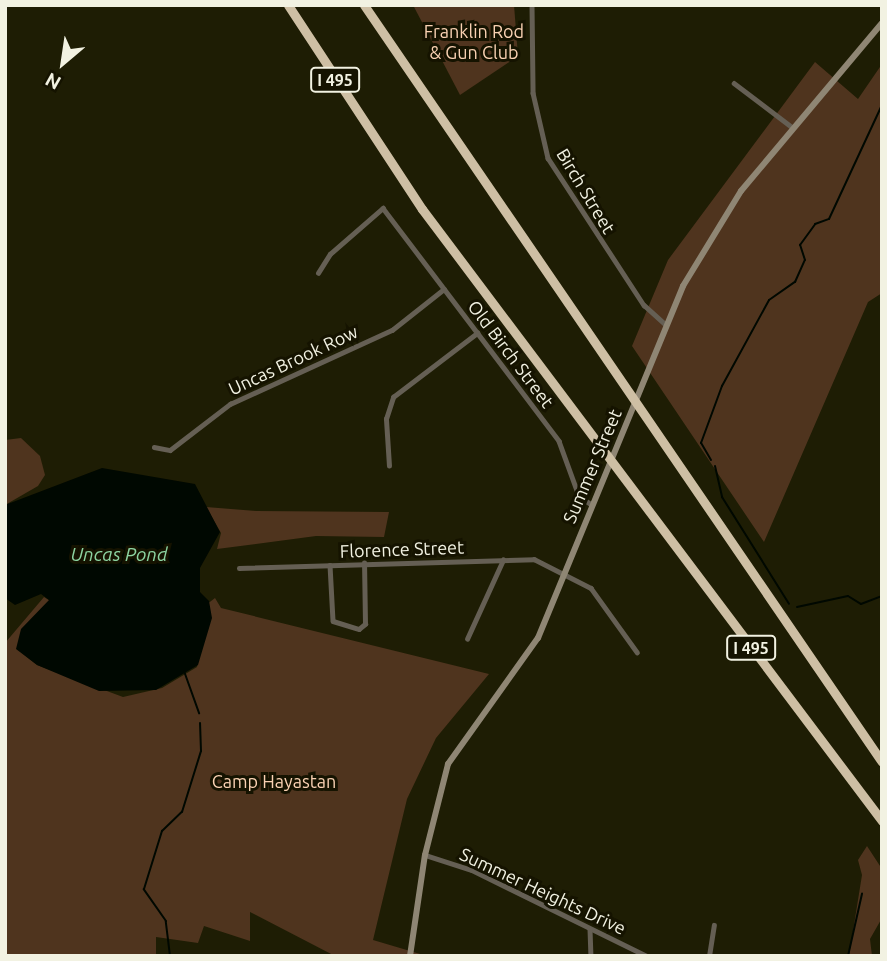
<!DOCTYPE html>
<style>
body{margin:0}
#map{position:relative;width:887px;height:961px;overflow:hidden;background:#1e1d04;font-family:Ubuntu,sans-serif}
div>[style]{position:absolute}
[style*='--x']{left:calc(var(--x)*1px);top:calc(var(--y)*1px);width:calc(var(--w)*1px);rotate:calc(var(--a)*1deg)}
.green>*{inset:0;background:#4f341e}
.water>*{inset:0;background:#000801}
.stream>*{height:2px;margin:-1px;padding:0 1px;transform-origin:1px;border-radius:1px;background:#000801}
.minor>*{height:4.5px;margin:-2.25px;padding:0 2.25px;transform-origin:2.25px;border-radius:2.25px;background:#655f54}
.secondary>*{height:6px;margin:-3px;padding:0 3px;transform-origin:3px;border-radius:3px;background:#8f8674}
.motorway>*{height:9px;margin:-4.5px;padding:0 4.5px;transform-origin:4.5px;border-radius:4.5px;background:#cebfa4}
span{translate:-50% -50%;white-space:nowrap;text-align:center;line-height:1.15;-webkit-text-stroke:6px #151300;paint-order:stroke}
.shield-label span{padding:2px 5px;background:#151300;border:2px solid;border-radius:5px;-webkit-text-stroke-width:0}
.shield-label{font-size:16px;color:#f2f2e2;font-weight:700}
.park-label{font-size:18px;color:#f9d1b2}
.street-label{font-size:18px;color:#f2f2e2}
.water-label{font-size:19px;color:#8dd4a1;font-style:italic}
.frame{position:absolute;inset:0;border:7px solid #f2f2e2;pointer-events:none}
.north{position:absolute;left:28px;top:28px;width:70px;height:70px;-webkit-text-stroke:5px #151300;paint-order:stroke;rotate:209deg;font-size:19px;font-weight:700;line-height:28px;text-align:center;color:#f2f2e2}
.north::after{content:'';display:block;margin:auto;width:24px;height:32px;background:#f2f2e2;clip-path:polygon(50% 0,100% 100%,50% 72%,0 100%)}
</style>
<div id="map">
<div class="green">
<div style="clip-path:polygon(413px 5px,514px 5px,518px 56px,460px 95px)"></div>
<div style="clip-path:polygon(815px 62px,858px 99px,882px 64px,882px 293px,868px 302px,764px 542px,632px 346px,668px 260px)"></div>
<div style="clip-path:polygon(21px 438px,40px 456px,45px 475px,38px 486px,5px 505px,5px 440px)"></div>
<div style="clip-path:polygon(206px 507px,256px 511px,389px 512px,384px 537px,316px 536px,217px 549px,221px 533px)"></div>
<div style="clip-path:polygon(44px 597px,52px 602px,17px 649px,37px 665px,123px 697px,162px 688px,197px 667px,206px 605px,215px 598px,221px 608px,489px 674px,436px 738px,407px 799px,373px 940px,427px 956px,335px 956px,250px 912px,250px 941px,204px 926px,198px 943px,156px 937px,156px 956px,5px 956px,5px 643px)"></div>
<div style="clip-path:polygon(867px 846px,882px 869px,882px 918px,870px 939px,872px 956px,849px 956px,862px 875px,858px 860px)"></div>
</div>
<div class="water">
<div style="clip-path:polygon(102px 468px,195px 484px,220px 532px,200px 568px,200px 592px,209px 601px,212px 618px,198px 665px,156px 690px,99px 691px,37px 665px,16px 649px,21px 629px,49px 600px,41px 594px,15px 605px,5px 598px,5px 505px)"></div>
</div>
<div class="stream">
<div style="--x:711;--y:460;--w:20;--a:-120"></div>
<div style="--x:701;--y:443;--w:61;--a:-69.8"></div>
<div style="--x:722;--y:386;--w:98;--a:-61.3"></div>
<div style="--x:769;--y:300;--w:32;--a:-35"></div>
<div style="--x:795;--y:282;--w:24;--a:-66"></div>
<div style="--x:805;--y:260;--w:16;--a:-108"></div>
<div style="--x:800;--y:245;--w:26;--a:-54"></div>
<div style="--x:815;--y:224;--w:15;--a:-20"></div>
<div style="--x:829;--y:219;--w:126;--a:-65.1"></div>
<div style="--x:715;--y:466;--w:32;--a:77"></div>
<div style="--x:722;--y:497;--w:126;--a:57.9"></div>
<div style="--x:797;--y:607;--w:52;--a:-12.2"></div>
<div style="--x:848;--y:596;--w:15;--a:32"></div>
<div style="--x:861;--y:604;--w:22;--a:-21"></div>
<div style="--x:184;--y:671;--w:45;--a:70.3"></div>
<div style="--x:170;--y:956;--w:35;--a:-97"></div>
<div style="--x:166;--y:921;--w:39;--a:-125"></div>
<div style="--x:144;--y:889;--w:61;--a:-72.8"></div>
<div style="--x:162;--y:831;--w:28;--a:-44"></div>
<div style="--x:182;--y:812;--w:64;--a:-72.7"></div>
<div style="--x:201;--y:751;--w:28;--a:-92"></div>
<div style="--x:848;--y:956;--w:64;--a:-77.3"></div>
</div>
<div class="minor">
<div style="--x:532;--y:5;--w:88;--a:89.3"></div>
<div style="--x:533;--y:93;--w:67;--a:77"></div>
<div style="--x:548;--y:158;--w:176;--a:56.9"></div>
<div style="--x:644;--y:305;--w:30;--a:42"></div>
<div style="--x:734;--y:83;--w:74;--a:37.3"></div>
<div style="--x:318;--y:273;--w:22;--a:-58"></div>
<div style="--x:330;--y:254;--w:70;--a:-41"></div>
<div style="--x:383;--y:208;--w:292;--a:52.9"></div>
<div style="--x:559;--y:441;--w:59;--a:70"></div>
<div style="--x:579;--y:496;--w:14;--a:34"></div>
<div style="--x:154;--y:447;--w:16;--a:11"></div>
<div style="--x:170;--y:450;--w:76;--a:-37.5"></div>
<div style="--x:230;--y:404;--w:178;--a:-24.6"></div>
<div style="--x:392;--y:330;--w:66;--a:-38.3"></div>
<div style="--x:389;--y:466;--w:47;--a:-93.7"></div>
<div style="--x:386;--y:419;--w:23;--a:-72"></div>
<div style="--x:393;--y:397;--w:106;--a:-37.3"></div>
<div style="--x:330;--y:565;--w:56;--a:86.9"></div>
<div style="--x:333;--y:621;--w:27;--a:17"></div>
<div style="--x:359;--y:629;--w:8;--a:-40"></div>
<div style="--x:365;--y:624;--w:61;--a:-90.9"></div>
<div style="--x:239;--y:568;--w:295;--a:-1.7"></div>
<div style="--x:534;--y:559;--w:64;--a:27"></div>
<div style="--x:591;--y:588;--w:79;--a:54.3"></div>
<div style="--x:467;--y:639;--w:87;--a:-65.5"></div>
<div style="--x:425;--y:855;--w:49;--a:17.7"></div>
<div style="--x:472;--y:870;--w:195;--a:26.2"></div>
<div style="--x:590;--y:929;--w:27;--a:88"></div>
<div style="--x:709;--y:956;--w:31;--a:-81"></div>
</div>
<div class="secondary">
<div style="--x:410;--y:956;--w:102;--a:-81.6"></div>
<div style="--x:425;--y:855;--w:94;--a:-75.8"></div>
<div style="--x:448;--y:764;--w:155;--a:-54.5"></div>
<div style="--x:538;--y:638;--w:381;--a:-67.6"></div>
<div style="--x:683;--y:286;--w:111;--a:-58.6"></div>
<div style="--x:741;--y:191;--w:219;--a:-50"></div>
</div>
<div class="motorway">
<div style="--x:288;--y:5;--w:244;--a:56.7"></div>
<div style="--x:422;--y:209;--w:766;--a:53.07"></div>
<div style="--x:364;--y:5;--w:917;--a:55.62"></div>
</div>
<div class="shield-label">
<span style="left:335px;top:80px">I 495</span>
<span style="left:751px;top:648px">I 495</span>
</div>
<div class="park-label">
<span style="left:474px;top:42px">Franklin Rod<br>&amp; Gun Club</span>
<span style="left:274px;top:781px">Camp Hayastan</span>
</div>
<div class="street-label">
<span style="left:586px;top:191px;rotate:59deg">Birch Street</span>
<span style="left:511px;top:354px;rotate:53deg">Old Birch Street</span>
<span style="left:293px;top:360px;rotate:-25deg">Uncas Brook Row</span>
<span style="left:592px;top:466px;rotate:-67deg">Summer Street</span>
<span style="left:402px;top:549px;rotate:-2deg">Florence Street</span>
<span style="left:543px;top:891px;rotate:25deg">Summer Heights Drive</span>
</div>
<div class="water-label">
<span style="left:119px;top:555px">Uncas Pond</span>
</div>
<div class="frame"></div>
<div class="north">N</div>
</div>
